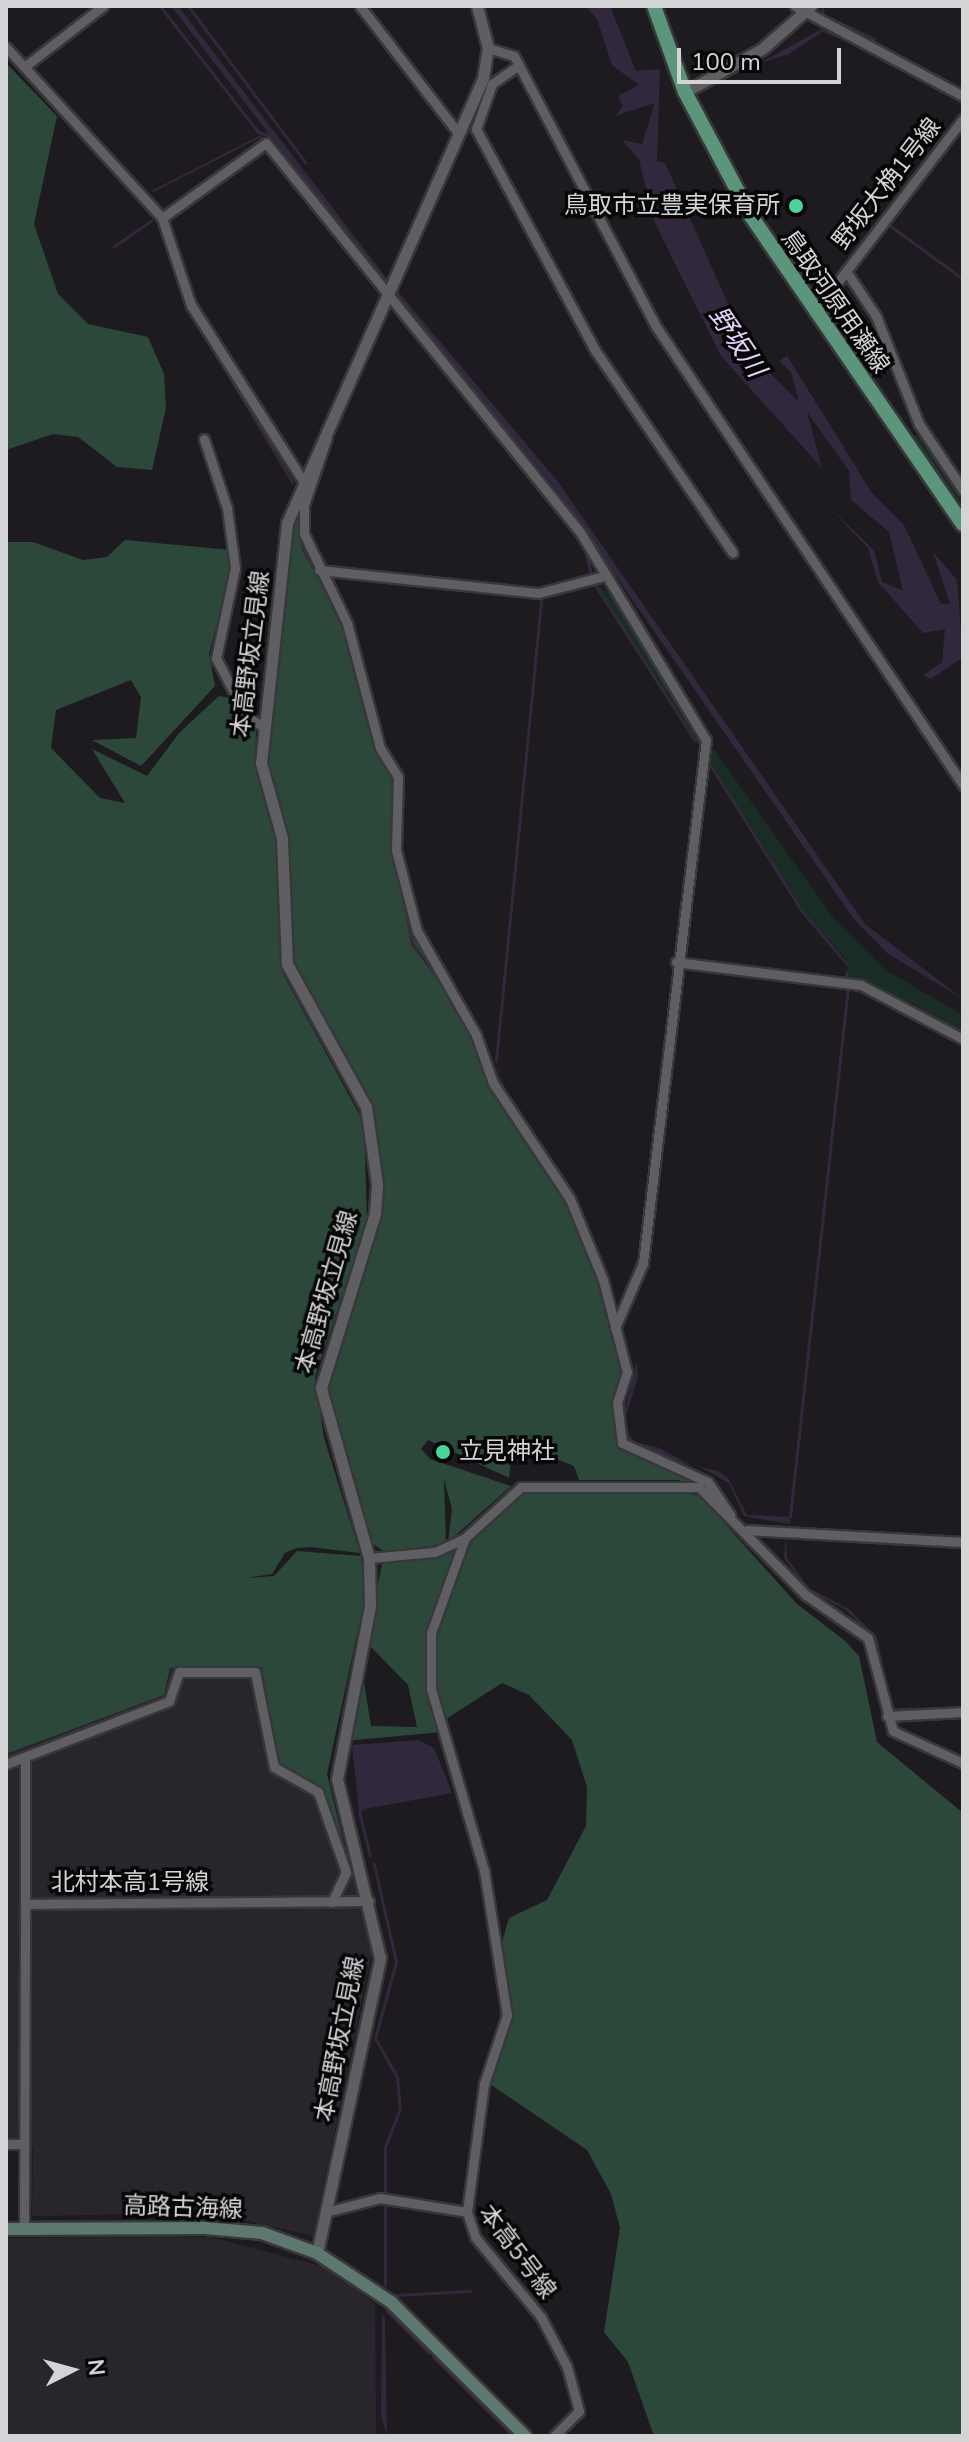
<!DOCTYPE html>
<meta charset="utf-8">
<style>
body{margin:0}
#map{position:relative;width:969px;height:2442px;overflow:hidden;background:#1d1b1f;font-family:"Nunito Sans","Noto Sans JP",sans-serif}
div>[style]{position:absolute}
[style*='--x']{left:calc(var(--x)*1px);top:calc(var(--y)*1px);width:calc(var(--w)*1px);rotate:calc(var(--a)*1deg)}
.built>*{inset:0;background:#28252d}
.green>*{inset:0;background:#1a2d24}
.forest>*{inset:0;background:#2c483b}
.water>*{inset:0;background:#32283e;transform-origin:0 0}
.stream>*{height:3px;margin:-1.5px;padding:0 1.5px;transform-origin:1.5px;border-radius:1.5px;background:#32283e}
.roads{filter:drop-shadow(2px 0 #38373a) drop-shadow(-2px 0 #38373a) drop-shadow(0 2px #38373a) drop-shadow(0 -2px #38373a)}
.minor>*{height:9px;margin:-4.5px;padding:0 4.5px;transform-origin:4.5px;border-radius:4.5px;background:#5f5e62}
.tertiary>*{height:11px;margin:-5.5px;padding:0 5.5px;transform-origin:5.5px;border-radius:5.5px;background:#5f5e62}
.secondary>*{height:12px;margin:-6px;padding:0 6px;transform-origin:6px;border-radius:6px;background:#5d796f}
.primary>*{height:14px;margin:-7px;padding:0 7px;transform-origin:7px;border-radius:7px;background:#5b957c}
.dots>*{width:22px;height:22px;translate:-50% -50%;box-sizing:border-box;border:4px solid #070708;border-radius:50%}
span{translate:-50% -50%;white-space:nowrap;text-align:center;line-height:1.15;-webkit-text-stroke:7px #070708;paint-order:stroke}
.street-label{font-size:24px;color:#d4d3d6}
.poi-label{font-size:24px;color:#d4d3d6}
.right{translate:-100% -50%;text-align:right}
.left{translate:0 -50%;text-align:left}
.water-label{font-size:26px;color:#e4d2fa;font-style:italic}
.frame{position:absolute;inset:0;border:8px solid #d4d3d6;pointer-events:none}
.north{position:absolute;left:32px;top:2330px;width:80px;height:80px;-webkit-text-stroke:6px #070708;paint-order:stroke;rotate:84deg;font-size:22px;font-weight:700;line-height:32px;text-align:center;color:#d4d3d6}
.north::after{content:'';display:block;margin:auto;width:28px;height:36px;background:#d4d3d6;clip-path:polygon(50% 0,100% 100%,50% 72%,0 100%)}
.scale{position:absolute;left:677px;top:48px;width:164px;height:36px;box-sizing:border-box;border:4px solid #d4d3d6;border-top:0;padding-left:10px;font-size:24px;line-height:28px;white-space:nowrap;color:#d4d3d6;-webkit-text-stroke:6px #070708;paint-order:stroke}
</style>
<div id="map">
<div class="built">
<div style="clip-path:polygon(262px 1667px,276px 1760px,322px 1789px,370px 1924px,371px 1957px,313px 2236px,213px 2213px,32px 2216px,33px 2148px,6px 2148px,6px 1754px,164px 1695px,170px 1668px)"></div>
<div style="clip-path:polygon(210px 2237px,328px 2268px,375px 2304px,376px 2436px,6px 2436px,6px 2238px)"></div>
</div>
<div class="green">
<div style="clip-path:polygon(919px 435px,963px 496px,963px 508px,913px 436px)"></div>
<div style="clip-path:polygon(594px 582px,616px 599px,703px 742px,701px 748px)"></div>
<div style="clip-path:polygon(710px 744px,835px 920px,887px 971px,963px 1015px,963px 1036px,915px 1004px,848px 979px,847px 960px,802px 909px,705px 755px)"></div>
</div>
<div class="forest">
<div style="clip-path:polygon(6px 63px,57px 116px,34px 224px,58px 294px,88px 324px,148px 337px,164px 374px,166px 408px,152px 470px,117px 467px,78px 437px,53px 434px,6px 450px)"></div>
<div style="clip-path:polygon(322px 449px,301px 532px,343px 618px,376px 744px,396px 780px,396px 864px,435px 965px,518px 1126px,567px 1200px,599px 1279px,624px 1372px,613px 1412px,617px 1438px,628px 1453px,703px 1483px,713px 1491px,678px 1480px,579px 1480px,574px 1466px,529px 1448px,511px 1460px,509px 1478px,428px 1440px,421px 1449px,430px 1459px,511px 1486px,448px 1542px,452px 1509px,444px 1479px,446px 1544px,385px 1552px,370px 1542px,326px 1396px,366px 1259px,377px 1136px,366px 1092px,290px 955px,289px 843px,267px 764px,292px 522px)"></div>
<div style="clip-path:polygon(125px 540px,230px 550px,234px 560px,209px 654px,215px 686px,141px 766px,92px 740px,136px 738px,141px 697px,131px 680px,56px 710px,51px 748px,100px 798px,125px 803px,92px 749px,147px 776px,179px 733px,219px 696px,230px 698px,256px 731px,255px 767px,278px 847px,283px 974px,364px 1123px,367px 1220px,315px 1377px,324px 1438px,360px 1553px,310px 1547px,296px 1548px,285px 1553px,272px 1574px,246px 1578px,274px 1576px,297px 1551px,361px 1556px,365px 1597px,327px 1774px,351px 1873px,322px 1789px,276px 1760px,262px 1667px,170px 1668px,164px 1695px,6px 1754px,6px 542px,33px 542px,83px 560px,107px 557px)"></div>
<div style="clip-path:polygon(660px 1491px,699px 1495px,797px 1604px,844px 1640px,859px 1656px,877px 1742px,963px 1813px,963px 2436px,654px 2436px,628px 2362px,604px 2332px,620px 2228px,611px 2194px,587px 2150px,487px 2082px,508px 2027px,500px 1949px,509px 1918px,547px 1900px,586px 1826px,587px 1787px,572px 1740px,529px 1695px,502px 1683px,443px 1721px,433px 1688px,434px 1634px,467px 1541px,520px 1494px)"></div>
<div style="clip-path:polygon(462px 1543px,436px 1603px,428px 1649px,442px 1732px,344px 1741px,363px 1676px,371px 1726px,417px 1727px,408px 1685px,366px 1642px,382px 1564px)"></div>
</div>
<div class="water">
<div style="clip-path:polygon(171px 6px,178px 6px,385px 276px,558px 482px,865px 924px,963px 999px,887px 953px,853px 918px,554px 487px,384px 284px)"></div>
<div style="clip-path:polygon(585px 6px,610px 6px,636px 71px,660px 69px,657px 161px,665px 163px,750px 353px,799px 402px,791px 372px,779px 361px,787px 356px,872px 493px,904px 525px,941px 604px,950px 604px,933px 552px,957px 580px,963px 657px,931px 679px,923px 675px,942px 662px,945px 629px,923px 633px,878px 582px,868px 548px,828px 506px,874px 550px,882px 582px,903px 591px,889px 532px,851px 500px,849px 471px,807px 412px,822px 468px,721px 356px,655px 223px,639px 160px,622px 140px,642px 144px,655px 103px,615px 116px,623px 106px,618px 96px,639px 85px,612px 65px,597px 19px)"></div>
<div style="clip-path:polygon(821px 29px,868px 49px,822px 32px,789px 54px,760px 63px)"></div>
<div style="left:261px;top:135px;width:2px;height:122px;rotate:63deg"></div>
<div style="clip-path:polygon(495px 1059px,506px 1092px,576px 1195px,610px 1283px,618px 1316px,575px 1197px,505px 1094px)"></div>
<div style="clip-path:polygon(637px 1361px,638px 1377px,624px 1422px,633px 1442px,657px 1447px,695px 1467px,631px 1444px,622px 1421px)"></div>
<div style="clip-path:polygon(700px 1467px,718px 1471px,728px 1478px,747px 1515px,791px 1517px,790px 1524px,744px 1516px,729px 1483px)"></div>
<div style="clip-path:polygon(786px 1535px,787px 1558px,809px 1588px,849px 1609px,877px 1637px,892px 1708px,963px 1707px,891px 1711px,874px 1638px,847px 1611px,808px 1590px,784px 1558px)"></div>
<div style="clip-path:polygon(419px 1740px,434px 1748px,452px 1793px,359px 1810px,352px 1745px)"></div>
<div style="clip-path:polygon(382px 2315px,385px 2316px,387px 2436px,381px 2416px)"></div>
</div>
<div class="stream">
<div style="--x:160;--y:6;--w:160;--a:52.1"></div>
<div style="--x:258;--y:132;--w:13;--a:18"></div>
<div style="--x:188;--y:6;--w:196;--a:53.1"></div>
<div style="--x:822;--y:6;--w:9;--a:84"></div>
<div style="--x:823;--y:15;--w:57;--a:24.8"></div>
<div style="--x:94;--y:150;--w:88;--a:48.7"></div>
<div style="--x:889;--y:225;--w:92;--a:36.1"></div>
<div style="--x:161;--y:229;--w:20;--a:72"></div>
<div style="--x:113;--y:247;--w:47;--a:-34.7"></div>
<div style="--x:171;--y:259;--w:40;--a:71.1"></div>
<div style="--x:190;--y:311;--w:200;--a:59.1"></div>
<div style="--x:298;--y:508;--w:41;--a:83"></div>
<div style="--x:303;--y:549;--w:55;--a:60.6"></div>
<div style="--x:586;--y:555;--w:20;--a:75"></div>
<div style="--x:403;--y:583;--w:88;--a:5.8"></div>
<div style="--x:595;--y:585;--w:185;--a:57.3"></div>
<div style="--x:707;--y:760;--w:177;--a:57.9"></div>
<div style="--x:801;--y:910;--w:70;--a:49.7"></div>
<div style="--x:384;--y:763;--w:21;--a:61"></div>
<div style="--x:392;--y:836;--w:110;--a:79.5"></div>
<div style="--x:412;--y:944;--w:49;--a:52.4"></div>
<div style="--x:846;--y:972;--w:6;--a:81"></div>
<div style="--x:864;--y:982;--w:112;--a:27.7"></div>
<div style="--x:465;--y:1025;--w:16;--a:60"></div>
<div style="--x:496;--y:1061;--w:463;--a:-84.4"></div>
<div style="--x:790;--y:1516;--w:532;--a:-83.74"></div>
<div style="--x:364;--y:1806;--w:7;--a:135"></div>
<div style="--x:359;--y:1811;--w:46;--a:76.3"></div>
<div style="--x:374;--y:1864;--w:100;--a:77.3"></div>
<div style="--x:396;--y:1962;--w:79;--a:105.4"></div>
<div style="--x:375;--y:2038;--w:45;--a:60.6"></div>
<div style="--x:397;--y:2077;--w:32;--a:85"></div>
<div style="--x:400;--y:2109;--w:41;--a:111.5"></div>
<div style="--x:385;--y:2147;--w:48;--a:90"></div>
<div style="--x:385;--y:2285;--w:83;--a:-90"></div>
<div style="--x:396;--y:2295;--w:74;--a:-3.1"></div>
<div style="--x:387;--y:2311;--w:59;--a:45"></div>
<div style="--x:433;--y:2357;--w:112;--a:44.6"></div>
</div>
<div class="roads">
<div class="minor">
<div style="--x:360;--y:6;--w:162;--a:52.3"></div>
<div style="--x:795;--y:6;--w:191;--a:28.2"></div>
<div style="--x:6;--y:47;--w:231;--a:47.6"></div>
<div style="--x:162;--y:218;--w:92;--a:71.6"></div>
<div style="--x:191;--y:305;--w:209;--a:57.5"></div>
<div style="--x:488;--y:48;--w:27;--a:17"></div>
<div style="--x:514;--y:56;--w:304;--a:62.3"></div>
<div style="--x:655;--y:325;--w:554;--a:56.2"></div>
<div style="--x:28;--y:64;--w:95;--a:-37.7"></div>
<div style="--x:519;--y:65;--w:33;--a:145"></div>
<div style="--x:492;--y:84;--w:48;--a:109.6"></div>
<div style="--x:476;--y:129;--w:251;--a:61.7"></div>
<div style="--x:595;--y:350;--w:245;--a:55.8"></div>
<div style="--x:162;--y:218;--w:128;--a:-35.8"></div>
<div style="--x:266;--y:143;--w:500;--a:51.1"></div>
<div style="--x:580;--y:532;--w:243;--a:58.8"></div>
<div style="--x:706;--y:740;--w:527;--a:96.87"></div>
<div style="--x:643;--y:1263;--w:71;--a:113.3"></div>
<div style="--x:846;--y:271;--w:54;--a:56.3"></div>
<div style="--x:876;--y:316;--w:116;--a:68.3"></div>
<div style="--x:919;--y:424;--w:79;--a:56.3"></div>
<div style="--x:814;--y:313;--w:245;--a:-52.5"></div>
<div style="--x:327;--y:437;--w:72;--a:108.7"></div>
<div style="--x:304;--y:505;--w:29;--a:90"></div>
<div style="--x:304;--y:534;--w:99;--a:64.2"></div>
<div style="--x:347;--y:623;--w:129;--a:75.2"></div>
<div style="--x:380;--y:748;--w:34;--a:58"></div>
<div style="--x:398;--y:777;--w:73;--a:91.6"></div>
<div style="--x:396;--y:850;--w:84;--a:75.5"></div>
<div style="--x:417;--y:931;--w:120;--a:60.4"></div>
<div style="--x:476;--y:1035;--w:51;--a:70.5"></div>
<div style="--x:493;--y:1083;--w:139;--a:56.4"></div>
<div style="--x:570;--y:1199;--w:87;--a:67.8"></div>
<div style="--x:603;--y:1280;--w:95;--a:75.4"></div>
<div style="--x:627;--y:1372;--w:32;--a:108"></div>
<div style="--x:617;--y:1402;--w:41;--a:83"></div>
<div style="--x:622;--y:1443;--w:94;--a:24.4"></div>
<div style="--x:708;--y:1482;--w:40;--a:56"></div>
<div style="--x:204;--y:439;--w:73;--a:71.6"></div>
<div style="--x:227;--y:508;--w:61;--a:82.4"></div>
<div style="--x:235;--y:568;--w:92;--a:101.9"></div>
<div style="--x:216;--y:658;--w:67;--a:62.3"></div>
<div style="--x:247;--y:717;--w:20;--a:30"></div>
<div style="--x:319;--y:570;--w:221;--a:6"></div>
<div style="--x:539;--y:593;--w:64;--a:-14.5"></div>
<div style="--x:676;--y:962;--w:186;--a:7.1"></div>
<div style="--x:861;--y:985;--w:115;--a:27.9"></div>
<div style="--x:747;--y:1530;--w:216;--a:3.2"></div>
<div style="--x:465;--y:1538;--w:101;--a:109.7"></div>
<div style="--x:431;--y:1633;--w:56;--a:90"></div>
<div style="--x:431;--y:1689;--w:189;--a:73.7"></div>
<div style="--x:484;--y:1870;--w:147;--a:81"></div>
<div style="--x:507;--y:2015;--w:73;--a:108.4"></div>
<div style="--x:484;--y:2084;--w:129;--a:97.6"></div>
<div style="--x:369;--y:1558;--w:66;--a:-5.2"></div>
<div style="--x:435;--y:1552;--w:33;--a:-25"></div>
<div style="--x:465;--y:1538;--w:76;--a:-42.3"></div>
<div style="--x:521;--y:1487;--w:178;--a:0"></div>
<div style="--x:699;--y:1487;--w:152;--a:45.3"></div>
<div style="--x:806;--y:1595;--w:75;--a:34.7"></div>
<div style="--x:868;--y:1638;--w:96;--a:75"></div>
<div style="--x:893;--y:1731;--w:77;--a:24.6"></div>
<div style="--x:887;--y:1716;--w:76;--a:-3"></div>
<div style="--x:6;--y:1764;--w:175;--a:-21.1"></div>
<div style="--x:169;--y:1701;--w:31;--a:-71"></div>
<div style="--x:179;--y:1672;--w:76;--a:0"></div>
<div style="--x:255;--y:1672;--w:97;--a:78.7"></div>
<div style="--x:274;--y:1767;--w:51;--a:29.6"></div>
<div style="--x:318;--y:1792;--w:85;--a:70.7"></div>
<div style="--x:346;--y:1872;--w:33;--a:115"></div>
<div style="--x:25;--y:1904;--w:147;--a:-90"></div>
<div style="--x:6;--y:2144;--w:18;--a:0"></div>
<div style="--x:326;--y:2212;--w:56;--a:-14.5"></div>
<div style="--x:380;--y:2198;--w:88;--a:9.1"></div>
<div style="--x:467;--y:2212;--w:26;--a:72"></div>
<div style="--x:475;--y:2237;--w:104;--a:50.5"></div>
<div style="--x:541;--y:2317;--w:56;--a:62.5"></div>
<div style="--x:567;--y:2367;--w:46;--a:74.7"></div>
<div style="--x:579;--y:2411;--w:35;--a:135"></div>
<div style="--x:24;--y:2229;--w:325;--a:-89.8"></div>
<div style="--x:25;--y:1904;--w:344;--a:-0.5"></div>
</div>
<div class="tertiary">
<div style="--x:685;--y:92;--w:88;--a:-29.2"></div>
<div style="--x:762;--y:49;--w:65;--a:-41.3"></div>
<div style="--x:317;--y:2253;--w:302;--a:-77.9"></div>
<div style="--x:380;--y:1958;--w:184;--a:-103.5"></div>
<div style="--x:337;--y:1779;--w:176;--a:-79.2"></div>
<div style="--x:370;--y:1606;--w:48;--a:-91.2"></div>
<div style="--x:369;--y:1558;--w:177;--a:-105.8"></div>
<div style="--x:321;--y:1388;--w:182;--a:-72.8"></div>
<div style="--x:375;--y:1214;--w:30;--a:-86"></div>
<div style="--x:377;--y:1184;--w:78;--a:-98.1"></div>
<div style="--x:366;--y:1107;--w:163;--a:-118.9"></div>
<div style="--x:287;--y:964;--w:126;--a:-92.3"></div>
<div style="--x:282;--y:838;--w:78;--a:-105.6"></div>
<div style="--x:261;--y:763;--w:241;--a:-83.8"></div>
<div style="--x:287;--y:523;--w:486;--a:-66.2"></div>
<div style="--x:483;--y:78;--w:30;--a:-81"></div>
<div style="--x:488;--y:48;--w:43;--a:-104.7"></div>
</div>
<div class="secondary">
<div style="--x:6;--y:2229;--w:199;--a:-0.3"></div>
<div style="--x:205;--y:2228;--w:57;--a:5"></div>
<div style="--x:262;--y:2233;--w:59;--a:20"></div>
<div style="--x:317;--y:2253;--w:89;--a:33.5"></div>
<div style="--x:391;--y:2302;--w:190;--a:45"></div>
</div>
<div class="primary">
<div style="--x:654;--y:6;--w:91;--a:70.2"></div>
<div style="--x:685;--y:92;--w:140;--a:62"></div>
<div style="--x:751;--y:216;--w:374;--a:55.5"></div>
</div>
</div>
<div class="dots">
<div style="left:796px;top:206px;background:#4ad49c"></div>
<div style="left:443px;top:1452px;background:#4ad49c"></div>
</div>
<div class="street-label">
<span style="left:887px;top:184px;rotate:-52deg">野坂大桷1号線</span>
<span style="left:835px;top:302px;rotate:55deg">鳥取河原用瀬線</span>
<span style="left:251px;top:654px;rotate:-83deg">本高野坂立見線</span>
<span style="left:327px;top:1292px;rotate:-74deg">本高野坂立見線</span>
<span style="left:130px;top:1883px">北村本高1号線</span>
<span style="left:340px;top:2039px;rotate:-79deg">本高野坂立見線</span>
<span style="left:183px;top:2208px;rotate:2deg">高路古海線</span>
<span style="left:517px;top:2252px;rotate:53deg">本高5号線</span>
</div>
<div class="poi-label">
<span class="right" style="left:780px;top:206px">鳥取市立豊実保育所</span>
<span class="left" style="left:459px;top:1452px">立見神社</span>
</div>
<div class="water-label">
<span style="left:737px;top:342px;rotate:56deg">野坂川</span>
</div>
<div class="frame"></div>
<div class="north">N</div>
<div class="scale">100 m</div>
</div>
